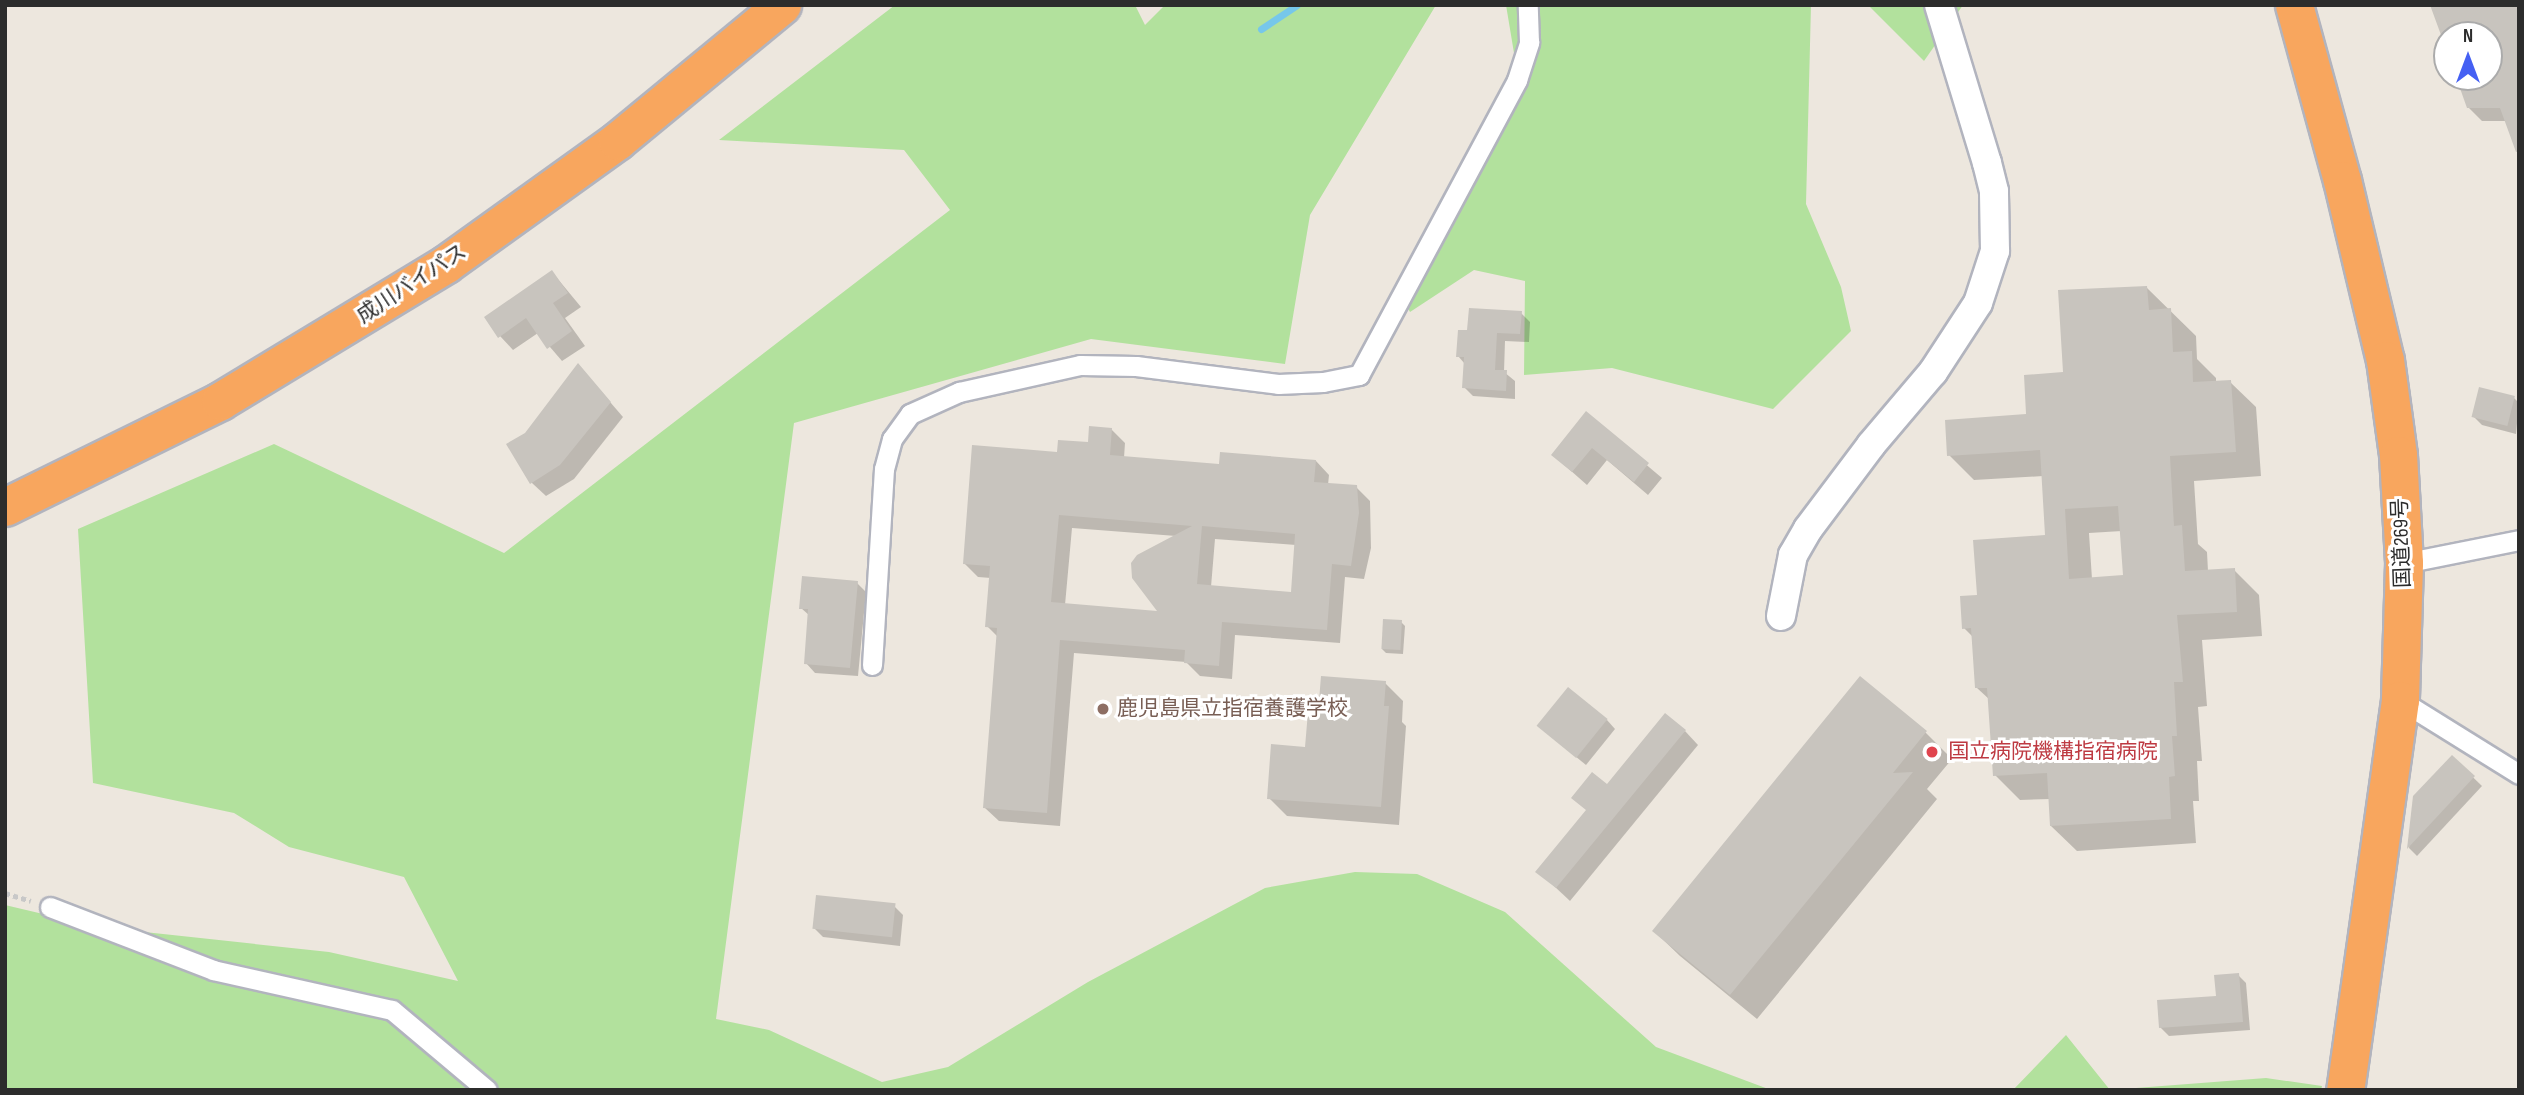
<!DOCTYPE html>
<meta charset="utf-8">
<style>
body{margin:0}
#map{position:relative;width:2524px;height:1095px;overflow:hidden;background:#ede7de;font-family:"Sofia Sans Condensed","Noto Sans JP",sans-serif}
div>[style]{position:absolute}
[style*='--x']{left:calc(var(--x)*1px);top:calc(var(--y)*1px);width:calc(var(--w)*1px);rotate:calc(var(--a)*1deg)}
.green>*{inset:0;background:#b2e19d}
.shadow>*{inset:0;background:#0003}
.stream>*{height:7px;margin:-3.5px;padding:0 3.5px;transform-origin:3.5px;border-radius:3.5px;background:#76c7ea}
.building>*{inset:0;background:#c8c4be;transform-origin:0 0}
.path>*{height:4.5px;margin-top:-2.25px;transform-origin:0;background:repeating-linear-gradient(90deg,#c8c8c8 0 5px,transparent 0 8.5px)}
.roads{filter:drop-shadow(2px 0 #b2b4be) drop-shadow(-2px 0 #b2b4be) drop-shadow(0 2px #b2b4be) drop-shadow(0 -2px #b2b4be)}
.street>*{height:19px;margin:-9.5px;padding:0 9.5px;transform-origin:9.5px;border-radius:9.5px;background:#fff}
.secondary>*{height:28px;margin:-14px;padding:0 14px;transform-origin:14px;border-radius:14px;background:#fff}
.highway>*{height:37px;margin:-18.5px;padding:0 18.5px;transform-origin:18.5px;border-radius:18.5px;background:#f8a65e}
.dots>*{width:19px;height:19px;translate:-50% -50%;box-sizing:border-box;border:4px solid #fff;border-radius:50%}
span{translate:-50% -50%;white-space:nowrap;text-align:center;line-height:1.15;-webkit-text-stroke:6px #fff;paint-order:stroke}
.street-label{font-size:21px;color:#2c2c2c}
.education-label{font-size:21px;color:#785e54}
.left{translate:0 -50%;text-align:left}
.health-label{font-size:21px;color:#be3a42}
.frame{position:absolute;inset:0;border:7px solid #2c2c2c;pointer-events:none}
.north{position:absolute;left:2433px;top:21px;width:70px;height:70px;box-sizing:border-box;background:#fff;border:2px solid #ababab;border-radius:50%;rotate:0deg;font-size:19px;font-weight:700;line-height:28px;text-align:center;color:#2c2c2c}
.north::after{content:'';display:block;margin:auto;width:24px;height:32px;background:#4560f3;clip-path:polygon(50% 0,100% 100%,50% 72%,0 100%)}
</style>
<div id="map">
<div class="green">
<div style="clip-path:polygon(895px 5px,1135px 5px,1145px 25px,1165px 5px,1436px 5px,1310px 215px,1285px 364px,1091px 339px,794px 423px,716px 1019px,769px 1030px,882px 1082px,948px 1067px,1088px 982px,1265px 888px,1355px 872px,1417px 874px,1505px 912px,1656px 1047px,1771px 1090px,5px 1090px,5px 905px,98px 927px,329px 952px,458px 981px,404px 877px,289px 847px,234px 813px,93px 783px,78px 529px,274px 444px,504px 553px,950px 210px,904px 150px,719px 140px)"></div>
<div style="clip-path:polygon(1506px 5px,1811px 5px,1806px 204px,1841px 287px,1851px 331px,1773px 409px,1612px 368px,1524px 375px,1525px 281px,1474px 270px,1410px 312px,1400px 294px,1516px 65px)"></div>
<div style="clip-path:polygon(1868px 5px,1963px 5px,1924px 61px)"></div>
<div style="clip-path:polygon(2066px 1035px,2110px 1090px,2266px 1078px,2322px 1086px,2321px 1090px,2013px 1090px)"></div>
</div>
<div class="shadow">
<div style="clip-path:polygon(2432px 5px,2519px 5px,2507px 121px,2482px 121px,2468px 107px,2458px 77px,2489px 77px,2489px 35px,2447px 35px,2447px 47px)"></div>
<div style="clip-path:polygon(552px 272px,581px 307px,565px 318px,585px 346px,562px 361px,538px 333px,513px 350px,500px 336px)"></div>
<div style="clip-path:polygon(evenodd,2147px 288px,2196px 336px,2197px 359px,2216px 378px,2216px 383px,2230px 382px,2256px 407px,2261px 476px,2194px 481px,2198px 544px,2207px 552px,2208px 571px,2234px 570px,2259px 595px,2262px 636px,2202px 640px,2207px 706px,2198px 707px,2202px 761px,2197px 761px,2199px 801px,2193px 801px,2196px 843px,2077px 851px,2051px 826px,2050px 799px,2020px 800px,1995px 775px,1990px 700px,1977px 688px,1974px 638px,1964px 628px,1979px 597px,2047px 537px,2043px 476px,1974px 480px,1949px 455px,2028px 416px,2147px 288px,2122px 531px,2125px 577px,2092px 579px,2089px 533px,2122px 531px)"></div>
<div style="clip-path:polygon(1521px 313px,1530px 322px,1529px 342px,1505px 341px,1504px 372px,1515px 381px,1515px 399px,1473px 396px,1464px 387px,1465px 364px,1458px 356px,1469px 332px)"></div>
<div style="clip-path:polygon(579px 366px,623px 417px,574px 479px,546px 496px,532px 483px,526px 434px)"></div>
<div style="clip-path:polygon(2514px 398px,2519px 403px,2516px 434px,2482px 425px,2473px 416px)"></div>
<div style="clip-path:polygon(1586px 414px,1662px 478px,1648px 495px,1607px 460px,1587px 485px,1553px 455px)"></div>
<div style="clip-path:polygon(evenodd,1111px 429px,1125px 443px,1124px 458px,1221px 466px,1316px 461px,1329px 475px,1328px 485px,1356px 487px,1370px 501px,1371px 548px,1364px 579px,1345px 577px,1340px 643px,1235px 635px,1232px 679px,1200px 676px,1186px 662px,1074px 653px,1060px 826px,999px 821px,985px 808px,998px 637px,987px 626px,991px 578px,978px 577px,964px 563px,1059px 454px,1089px 444px,1111px 429px,1072px 528px,1176px 536px,1161px 613px,1065px 605px,1072px 528px,1111px 429px,1215px 539px,1296px 545px,1292px 594px,1211px 587px,1215px 539px)"></div>
<div style="clip-path:polygon(857px 583px,866px 592px,858px 676px,815px 673px,806px 663px,810px 616px,801px 608px)"></div>
<div style="clip-path:polygon(1401px 622px,1405px 626px,1403px 654px,1386px 653px,1382px 649px)"></div>
<div style="clip-path:polygon(1860px 679px,1926px 733px,1952px 759px,1927px 789px,1937px 799px,1757px 1019px,1680px 956px,1654px 931px)"></div>
<div style="clip-path:polygon(1385px 683px,1403px 701px,1402px 722px,1406px 726px,1399px 825px,1287px 816px,1269px 798px,1307px 749px,1321px 703px)"></div>
<div style="clip-path:polygon(1607px 720px,1615px 729px,1586px 765px,1548px 734px)"></div>
<div style="clip-path:polygon(1685px 731px,1698px 745px,1570px 901px,1538px 871px,1607px 786px)"></div>
<div style="clip-path:polygon(2452px 757px,2482px 786px,2417px 856px,2409px 848px,2415px 797px)"></div>
<div style="clip-path:polygon(894px 906px,903px 915px,900px 946px,823px 937px,814px 928px)"></div>
<div style="clip-path:polygon(2238px 975px,2246px 983px,2250px 1030px,2169px 1036px,2160px 1027px,2217px 998px)"></div>
</div>
<div class="stream">
<div style="--x:1261;--y:29;--w:43;--a:-33.7"></div>
</div>
<div class="building">
<div style="clip-path:polygon(2430px 5px,2519px 5px,2519px 151px,2516px 152px,2500px 108px,2467px 108px,2456px 77px,2489px 77px,2489px 35px,2441px 35px)"></div>
<div style="clip-path:polygon(552px 270px,568px 293px,553px 303px,572px 331px,547px 349px,526px 318px,498px 338px,484px 317px)"></div>
<div style="clip-path:polygon(evenodd,2147px 286px,2149px 310px,2171px 308px,2173px 352px,2192px 351px,2193px 382px,2231px 380px,2236px 452px,2170px 456px,2174px 526px,2182px 525px,2185px 571px,2235px 568px,2237px 612px,2177px 615px,2183px 682px,2174px 682px,2177px 736px,2172px 736px,2175px 776px,2169px 777px,2171px 819px,2050px 826px,2047px 773px,1993px 776px,1987px 688px,1975px 688px,1971px 628px,1962px 629px,1960px 596px,1977px 595px,1973px 540px,2045px 535px,2040px 450px,1947px 456px,1945px 420px,2026px 414px,2024px 375px,2063px 372px,2058px 290px,2147px 286px,2118px 506px,2123px 575px,2069px 579px,2065px 509px,2118px 506px)"></div>
<div style="clip-path:polygon(1469px 308px,1522px 311px,1520px 334px,1497px 333px,1495px 370px,1507px 370px,1506px 391px,1462px 388px,1464px 357px,1456px 357px,1458px 330px,1467px 330px)"></div>
<div style="clip-path:polygon(578px 363px,611px 402px,560px 465px,530px 484px,506px 444px,525px 433px)"></div>
<div style="left:2479px;top:387px;width:37px;height:31px;rotate:14deg"></div>
<div style="clip-path:polygon(1586px 411px,1649px 463px,1634px 482px,1592px 448px,1572px 472px,1551px 455px)"></div>
<div style="clip-path:polygon(evenodd,1089px 426px,1112px 428px,1110px 455px,1219px 464px,1220px 452px,1316px 460px,1314px 482px,1357px 485px,1359px 513px,1351px 566px,1332px 564px,1327px 630px,1222px 622px,1219px 666px,1184px 663px,1185px 650px,1060px 640px,1047px 813px,983px 808px,997px 628px,985px 627px,990px 566px,963px 564px,972px 445px,1057px 452px,1058px 440px,1088px 442px,1089px 426px,1059px 515px,1192px 526px,1137px 555px,1131px 563px,1132px 578px,1157px 611px,1051px 602px,1059px 515px,1089px 426px,1202px 526px,1295px 534px,1291px 592px,1197px 584px,1202px 526px)"></div>
<div style="clip-path:polygon(802px 576px,858px 581px,850px 668px,804px 664px,808px 609px,799px 609px)"></div>
<div style="left:1383px;top:619px;width:19px;height:30px;rotate:3deg"></div>
<div style="clip-path:polygon(1321px 676px,1386px 681px,1384px 706px,1389px 706px,1381px 807px,1267px 799px,1271px 744px,1305px 747px,1309px 700px,1319px 701px)"></div>
<div style="clip-path:polygon(1860px 676px,1927px 731px,1893px 773px,1913px 772px,1730px 995px,1652px 931px)"></div>
<div style="left:1568px;top:687px;width:51px;height:50px;rotate:39deg"></div>
<div style="clip-path:polygon(1665px 713px,1686px 730px,1556px 888px,1535px 872px,1586px 810px,1571px 798px,1592px 772px,1607px 784px)"></div>
<div style="clip-path:polygon(2452px 755px,2475px 776px,2407px 849px,2413px 796px)"></div>
<div style="left:816px;top:895px;width:80px;height:34px;rotate:6deg"></div>
<div style="clip-path:polygon(2239px 973px,2243px 1022px,2159px 1028px,2157px 1000px,2216px 996px,2214px 975px)"></div>
</div>
<div class="path">
<div style="--x:5;--y:893;--w:27;--a:17"></div>
</div>
<div class="roads">
<div class="street">
<div style="--x:2404;--y:563;--w:117;--a:-11.3"></div>
<div style="--x:872;--y:665;--w:196;--a:-86.5"></div>
<div style="--x:884;--y:469;--w:31;--a:-75"></div>
<div style="--x:892;--y:439;--w:31;--a:-54"></div>
<div style="--x:910;--y:414;--w:54;--a:-24.2"></div>
<div style="--x:959;--y:392;--w:124;--a:-12.6"></div>
<div style="--x:1080;--y:365;--w:56;--a:1"></div>
<div style="--x:1136;--y:366;--w:143;--a:7.2"></div>
<div style="--x:1278;--y:384;--w:45;--a:-2.5"></div>
<div style="--x:1323;--y:382;--w:37;--a:-11"></div>
<div style="--x:1359;--y:375;--w:335;--a:-61.8"></div>
<div style="--x:1517;--y:80;--w:40;--a:-72"></div>
<div style="--x:1529;--y:42;--w:37;--a:-92"></div>
<div style="--x:2400;--y:700;--w:140;--a:31.9"></div>
<div style="--x:50;--y:907;--w:175;--a:21.1"></div>
<div style="--x:213;--y:970;--w:183;--a:12.6"></div>
<div style="--x:392;--y:1010;--w:124;--a:40.1"></div>
</div>
<div class="secondary">
<div style="--x:1781;--y:616;--w:62;--a:-78.9"></div>
<div style="--x:1793;--y:555;--w:30;--a:-60"></div>
<div style="--x:1808;--y:529;--w:105;--a:-53.1"></div>
<div style="--x:1871;--y:445;--w:96;--a:-49.7"></div>
<div style="--x:1933;--y:372;--w:82;--a:-56.9"></div>
<div style="--x:1978;--y:303;--w:55;--a:-71.9"></div>
<div style="--x:1995;--y:251;--w:60;--a:-91"></div>
<div style="--x:1994;--y:191;--w:29;--a:-104"></div>
<div style="--x:1987;--y:163;--w:165;--a:-106.9"></div>
</div>
<div class="highway">
<div style="--x:2294;--y:5;--w:181;--a:74.7"></div>
<div style="--x:2342;--y:180;--w:185;--a:76.6"></div>
<div style="--x:2385;--y:360;--w:96;--a:82.2"></div>
<div style="--x:2398;--y:455;--w:108;--a:86.8"></div>
<div style="--x:2404;--y:563;--w:137;--a:91.7"></div>
<div style="--x:2400;--y:700;--w:394;--a:98"></div>
<div style="--x:5;--y:507;--w:240;--a:-26.2"></div>
<div style="--x:220;--y:401;--w:264;--a:-31.2"></div>
<div style="--x:446;--y:264;--w:211;--a:-35.7"></div>
<div style="--x:617;--y:141;--w:214;--a:-39.5"></div>
</div>
</div>
<div class="dots">
<div style="left:1103px;top:709px;background:#8d6e63"></div>
<div style="left:1932px;top:752px;background:#e0444e"></div>
</div>
<div class="street-label">
<span style="left:412px;top:284px;rotate:-33deg">成川バイパス</span>
<span style="left:2402px;top:543px;rotate:-92deg">国道269号</span>
</div>
<div class="education-label">
<span class="left" style="left:1117px;top:709px">鹿児島県立指宿養護学校</span>
</div>
<div class="health-label">
<span class="left" style="left:1948px;top:752px">国立病院機構指宿病院</span>
</div>
<div class="frame"></div>
<div class="north">N</div>
</div>
